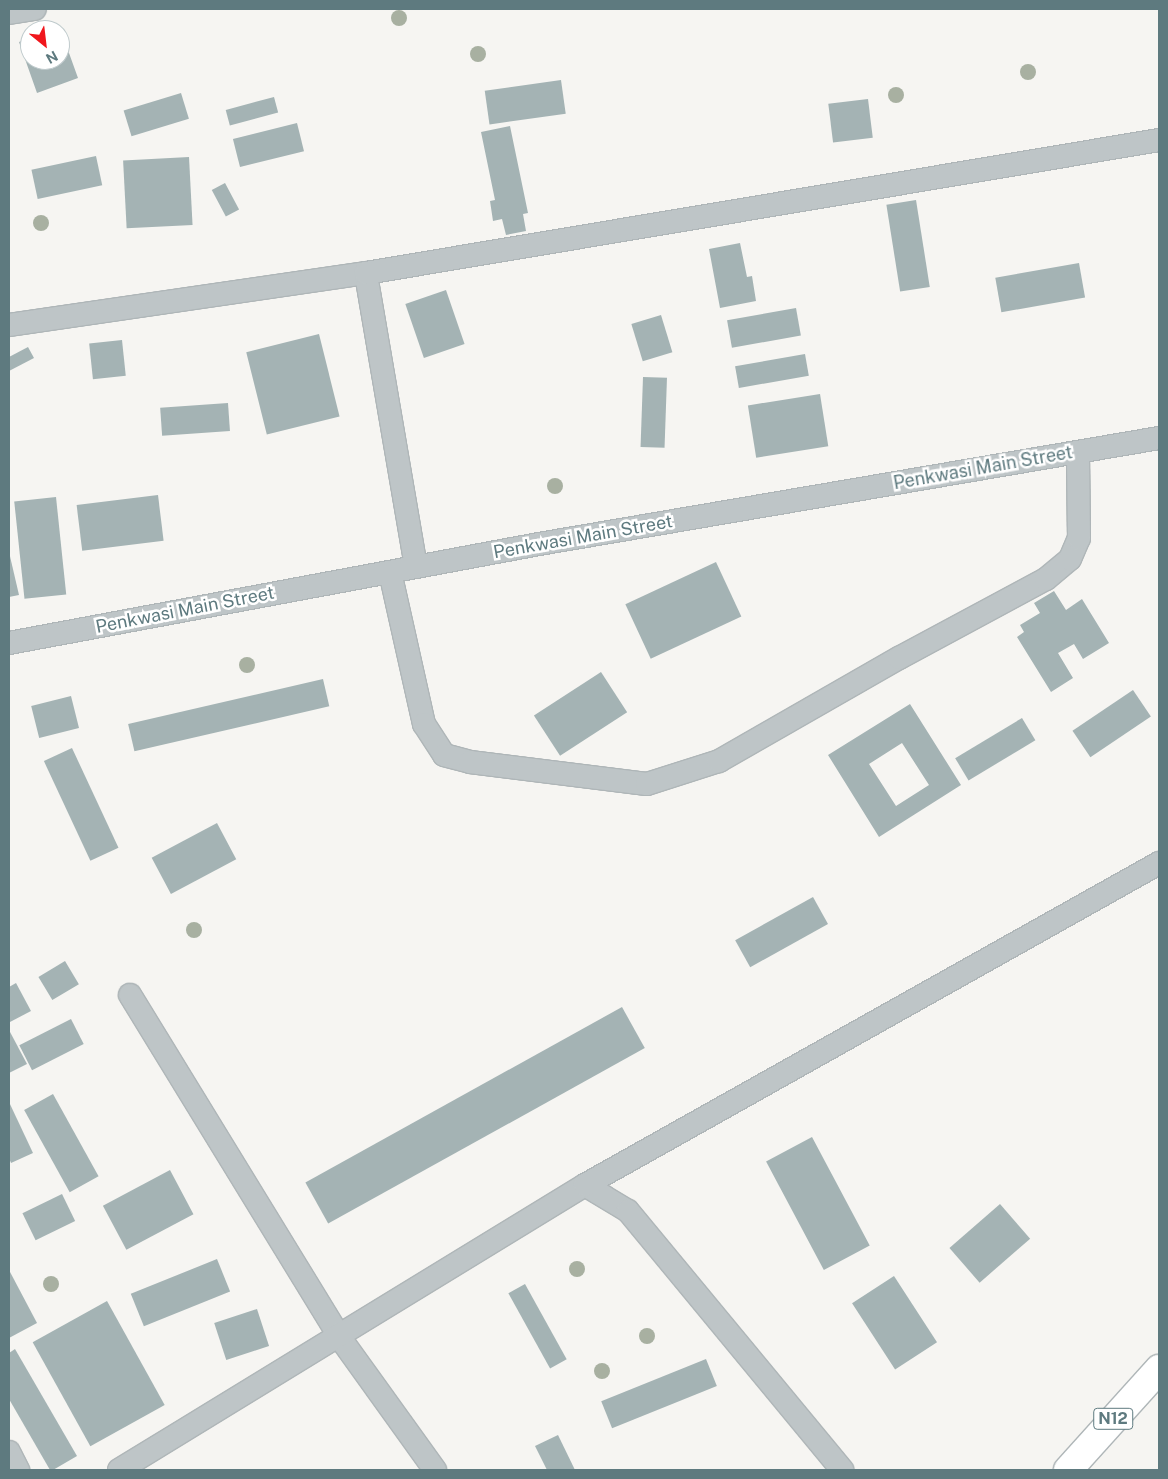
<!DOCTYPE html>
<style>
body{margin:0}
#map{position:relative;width:1168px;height:1479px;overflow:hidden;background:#f6f5f2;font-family:"Public Sans",sans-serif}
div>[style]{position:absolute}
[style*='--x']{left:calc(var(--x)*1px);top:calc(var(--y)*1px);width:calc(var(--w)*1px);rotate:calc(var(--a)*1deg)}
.building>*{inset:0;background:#a4b3b4;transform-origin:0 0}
.roads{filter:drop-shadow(1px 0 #afb6b8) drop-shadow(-1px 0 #afb6b8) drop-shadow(0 1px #afb6b8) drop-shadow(0 -1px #afb6b8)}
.street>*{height:22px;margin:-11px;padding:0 11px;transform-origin:11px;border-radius:11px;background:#bec5c7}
.highway>*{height:28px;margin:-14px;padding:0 14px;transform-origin:14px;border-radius:14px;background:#fff}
.trees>*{width:16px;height:16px;margin:-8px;border-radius:50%;background:#a8b0a1}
span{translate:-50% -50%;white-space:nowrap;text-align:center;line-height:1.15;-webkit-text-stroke:5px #fff;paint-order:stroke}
.shield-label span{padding:1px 4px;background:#fff;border:1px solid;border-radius:4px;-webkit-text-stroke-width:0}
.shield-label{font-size:16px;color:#5e7a7f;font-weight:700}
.street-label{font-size:18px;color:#5e7a7f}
.frame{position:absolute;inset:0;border:10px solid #5e7a7f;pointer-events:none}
.north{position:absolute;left:20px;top:20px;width:50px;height:50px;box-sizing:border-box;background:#fff;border:1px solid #bfcacc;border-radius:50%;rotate:151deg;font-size:14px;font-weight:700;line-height:20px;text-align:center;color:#5e7a7f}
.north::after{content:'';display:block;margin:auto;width:18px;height:22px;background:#f0171d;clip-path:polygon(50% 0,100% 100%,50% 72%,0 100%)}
</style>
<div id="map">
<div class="building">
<div style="clip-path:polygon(60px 28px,78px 78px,37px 93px,19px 42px,30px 38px,30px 60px,60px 60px,60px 30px,54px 30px)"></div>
<div style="left:561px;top:80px;width:34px;height:77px;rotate:82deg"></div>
<div style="left:181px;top:93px;width:27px;height:60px;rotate:73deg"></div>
<div style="left:274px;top:97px;width:16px;height:50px;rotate:75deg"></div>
<div style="left:868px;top:99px;width:39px;height:40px;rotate:83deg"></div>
<div style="left:297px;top:123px;width:29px;height:66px;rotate:76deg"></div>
<div style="clip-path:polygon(510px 126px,528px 213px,523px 214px,526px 231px,506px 235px,502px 219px,493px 221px,490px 201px,495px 200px,481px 132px)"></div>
<div style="left:96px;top:156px;width:30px;height:66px;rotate:78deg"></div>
<div style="left:189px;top:157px;width:68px;height:66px;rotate:87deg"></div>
<div style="left:225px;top:183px;width:30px;height:15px;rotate:62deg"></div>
<div style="left:916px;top:200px;width:88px;height:30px;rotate:81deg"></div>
<div style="clip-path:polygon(740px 243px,747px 277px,752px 276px,756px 301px,720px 308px,709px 249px)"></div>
<div style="left:1079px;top:263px;width:35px;height:85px;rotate:80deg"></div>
<div style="left:446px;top:290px;width:57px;height:43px;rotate:71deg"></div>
<div style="left:796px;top:308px;width:28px;height:70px;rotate:80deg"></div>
<div style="left:661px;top:315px;width:39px;height:31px;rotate:73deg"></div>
<div style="left:319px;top:334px;width:85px;height:75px;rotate:76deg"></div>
<div style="left:122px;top:340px;width:36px;height:33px;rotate:84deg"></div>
<div style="clip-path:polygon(28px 347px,34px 358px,9px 371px,9px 357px)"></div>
<div style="left:805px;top:354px;width:22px;height:71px;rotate:80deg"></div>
<div style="left:643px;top:377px;width:24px;height:70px;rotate:2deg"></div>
<div style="left:820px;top:394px;width:53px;height:73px;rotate:81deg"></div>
<div style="left:228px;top:403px;width:28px;height:68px;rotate:86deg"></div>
<div style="left:158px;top:495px;width:46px;height:82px;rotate:83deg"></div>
<div style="left:56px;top:497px;width:98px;height:42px;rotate:84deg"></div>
<div style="clip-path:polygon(9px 552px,19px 595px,9px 597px)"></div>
<div style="left:716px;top:562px;width:60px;height:100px;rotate:65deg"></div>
<div style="clip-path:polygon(1054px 591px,1066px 610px,1082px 599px,1109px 643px,1083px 659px,1074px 644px,1058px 653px,1073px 678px,1051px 692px,1017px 637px,1024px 632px,1020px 625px,1040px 613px,1034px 603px)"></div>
<div style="left:601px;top:672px;width:48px;height:80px;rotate:57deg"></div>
<div style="left:323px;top:679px;width:28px;height:200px;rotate:77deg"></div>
<div style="left:1133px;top:690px;width:32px;height:73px;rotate:56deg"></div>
<div style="left:71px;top:696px;width:33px;height:41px;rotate:76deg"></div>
<div style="clip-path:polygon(evenodd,910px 704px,961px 785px,879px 837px,828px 755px,910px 704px,902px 743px,929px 785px,896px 806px,869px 764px,902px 743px)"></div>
<div style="left:1022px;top:718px;width:26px;height:78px;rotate:59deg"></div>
<div style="left:72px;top:748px;width:110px;height:31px;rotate:65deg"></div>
<div style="left:217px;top:823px;width:41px;height:74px;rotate:62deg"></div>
<div style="left:813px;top:897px;width:31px;height:89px;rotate:61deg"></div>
<div style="left:65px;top:961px;width:27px;height:31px;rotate:59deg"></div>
<div style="clip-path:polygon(16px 983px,31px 1011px,10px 1022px,9px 987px)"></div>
<div style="left:622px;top:1007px;width:47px;height:362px;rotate:61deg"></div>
<div style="left:71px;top:1019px;width:28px;height:58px;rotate:63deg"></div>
<div style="clip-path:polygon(9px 1030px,27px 1064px,9px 1073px)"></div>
<div style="left:53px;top:1094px;width:94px;height:33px;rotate:61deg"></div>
<div style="clip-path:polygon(9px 1102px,33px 1153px,11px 1163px,9px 1158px)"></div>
<div style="left:812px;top:1137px;width:123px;height:52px;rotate:62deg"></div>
<div style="left:170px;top:1170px;width:50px;height:76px;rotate:62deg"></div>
<div style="left:62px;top:1194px;width:30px;height:44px;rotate:64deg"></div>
<div style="left:1000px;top:1204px;width:46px;height:67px;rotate:49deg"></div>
<div style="left:217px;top:1259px;width:35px;height:93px;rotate:68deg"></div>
<div style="clip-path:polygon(9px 1270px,37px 1323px,9px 1338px)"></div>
<div style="left:894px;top:1276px;width:79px;height:50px;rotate:57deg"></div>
<div style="left:525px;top:1284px;width:86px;height:19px;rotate:61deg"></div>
<div style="left:107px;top:1301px;width:119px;height:85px;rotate:61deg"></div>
<div style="left:257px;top:1309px;width:39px;height:45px;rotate:72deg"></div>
<div style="clip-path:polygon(15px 1349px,77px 1456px,53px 1470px,50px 1470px,9px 1399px,9px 1353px)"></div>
<div style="left:706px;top:1359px;width:29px;height:113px;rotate:68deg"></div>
<div style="clip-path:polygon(558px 1435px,575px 1470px,547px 1470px,535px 1446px)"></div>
</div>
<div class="roads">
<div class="street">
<div style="--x:9;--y:13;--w:26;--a:-9"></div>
<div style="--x:9;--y:325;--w:361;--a:-8.3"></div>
<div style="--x:416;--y:567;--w:298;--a:-99.7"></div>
<div style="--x:366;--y:273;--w:804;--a:-9.52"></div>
<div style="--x:390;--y:572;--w:156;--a:77.4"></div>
<div style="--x:424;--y:724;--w:37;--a:57"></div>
<div style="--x:444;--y:755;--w:27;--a:15"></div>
<div style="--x:470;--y:762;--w:178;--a:7.1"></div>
<div style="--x:647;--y:784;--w:76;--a:-17.7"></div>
<div style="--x:719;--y:761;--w:207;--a:-29.8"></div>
<div style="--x:899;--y:658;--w:167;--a:-28.3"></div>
<div style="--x:1046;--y:579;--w:31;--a:-40"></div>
<div style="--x:1070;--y:559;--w:23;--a:-67"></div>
<div style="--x:1079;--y:538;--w:86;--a:-90.7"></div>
<div style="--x:9;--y:643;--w:539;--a:-10.58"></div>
<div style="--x:539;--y:544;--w:629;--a:-9.7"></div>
<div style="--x:130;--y:995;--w:399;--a:58.5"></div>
<div style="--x:338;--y:1335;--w:166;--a:54.3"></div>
<div style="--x:585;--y:1185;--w:50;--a:31.2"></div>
<div style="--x:628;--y:1211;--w:336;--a:50.4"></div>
<div style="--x:9;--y:1452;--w:20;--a:63"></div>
<div style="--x:119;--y:1470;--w:546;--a:-31.45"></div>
<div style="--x:585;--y:1185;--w:658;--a:-29.29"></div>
</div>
<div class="highway">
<div style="--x:1068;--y:1470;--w:136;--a:-48"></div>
</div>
</div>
<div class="trees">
<div style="left:399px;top:18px"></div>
<div style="left:478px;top:54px"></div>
<div style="left:1028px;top:72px"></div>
<div style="left:896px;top:95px"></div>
<div style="left:41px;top:223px"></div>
<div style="left:555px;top:486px"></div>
<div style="left:247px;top:665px"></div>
<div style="left:194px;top:930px"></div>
<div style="left:577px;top:1269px"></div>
<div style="left:51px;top:1284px"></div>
<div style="left:647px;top:1336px"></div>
<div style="left:602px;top:1371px"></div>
</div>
<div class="shield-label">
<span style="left:1113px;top:1419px">N12</span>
</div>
<div class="street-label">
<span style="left:983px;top:468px;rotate:-10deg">Penkwasi Main Street</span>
<span style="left:583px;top:537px;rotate:-10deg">Penkwasi Main Street</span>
<span style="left:185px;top:610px;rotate:-11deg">Penkwasi Main Street</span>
</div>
<div class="frame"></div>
<div class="north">N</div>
</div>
